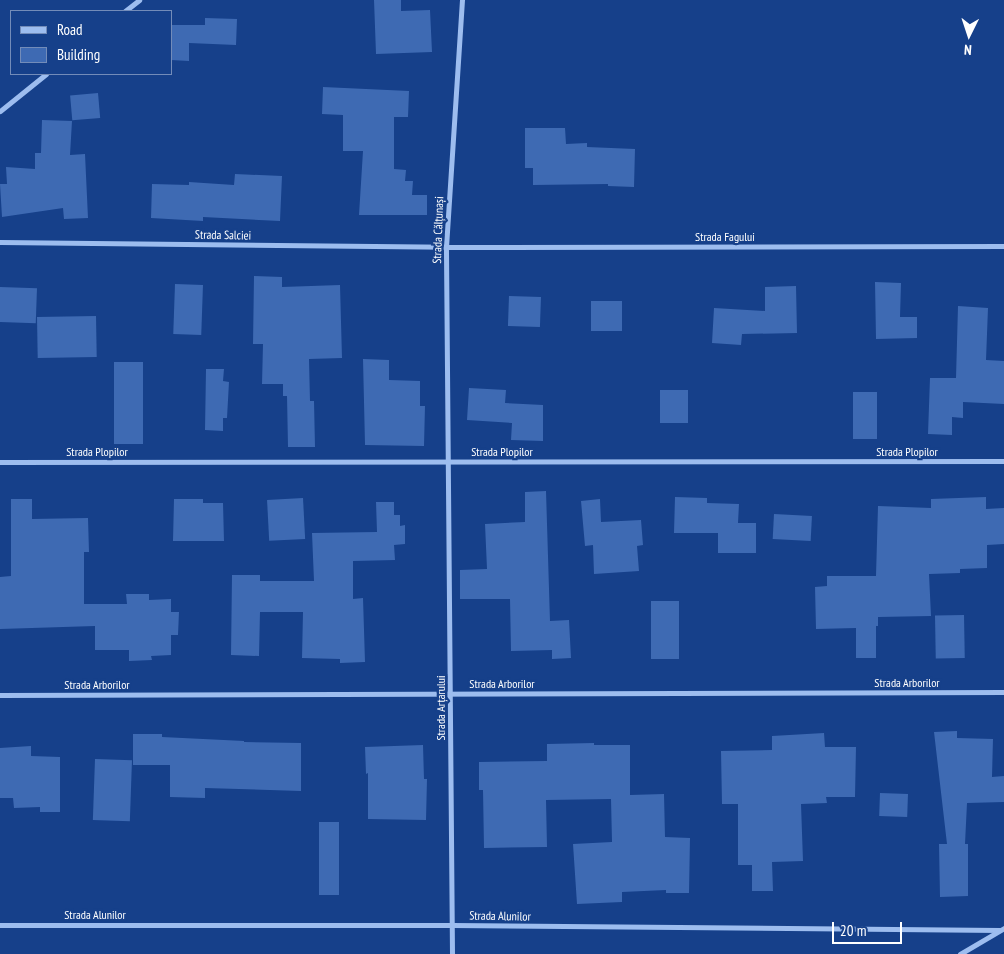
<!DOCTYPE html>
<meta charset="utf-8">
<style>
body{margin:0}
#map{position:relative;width:1004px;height:954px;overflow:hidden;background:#16408a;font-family:"PT Sans Narrow",sans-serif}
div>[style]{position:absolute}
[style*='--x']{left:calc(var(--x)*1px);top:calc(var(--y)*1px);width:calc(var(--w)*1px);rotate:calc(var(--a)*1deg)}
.building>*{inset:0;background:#3e6ab3;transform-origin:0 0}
.minor>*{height:5px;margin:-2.5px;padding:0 2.5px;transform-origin:2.5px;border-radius:2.5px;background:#9dbdef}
span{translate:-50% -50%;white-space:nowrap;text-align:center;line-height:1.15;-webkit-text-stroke:4.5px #16408a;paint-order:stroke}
.street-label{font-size:12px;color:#fff}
.legend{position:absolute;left:10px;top:10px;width:162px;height:65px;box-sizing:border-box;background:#16408a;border:1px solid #738cb9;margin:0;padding:6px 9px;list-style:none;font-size:15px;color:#fff}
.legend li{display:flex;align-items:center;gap:10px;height:25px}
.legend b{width:25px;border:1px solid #738cb9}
.north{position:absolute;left:944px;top:10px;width:50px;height:50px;-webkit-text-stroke:4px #16408a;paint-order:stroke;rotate:184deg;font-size:14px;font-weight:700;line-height:20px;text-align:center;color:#fff}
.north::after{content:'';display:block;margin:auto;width:18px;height:22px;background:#fff;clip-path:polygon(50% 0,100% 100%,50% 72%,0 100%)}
.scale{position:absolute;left:832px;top:922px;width:70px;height:22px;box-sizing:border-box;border:2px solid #fff;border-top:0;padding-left:6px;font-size:15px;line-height:18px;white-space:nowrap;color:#fff;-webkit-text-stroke:4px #16408a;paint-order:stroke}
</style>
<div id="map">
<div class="building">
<div style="clip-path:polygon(374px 0,401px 0,401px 11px,430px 10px,432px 52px,376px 54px)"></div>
<div style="clip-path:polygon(205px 18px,237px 19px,236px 45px,189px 43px,189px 61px,171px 60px,171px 25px,205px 25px)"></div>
<div style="clip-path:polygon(323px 87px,409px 91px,408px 117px,394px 117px,394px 169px,406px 170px,405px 181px,413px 181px,412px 195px,427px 195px,427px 215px,359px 215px,363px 151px,343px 151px,343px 115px,322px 114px)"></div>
<div style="left:98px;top:93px;width:25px;height:28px;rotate:85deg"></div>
<div style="clip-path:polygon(42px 120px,72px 121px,70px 155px,85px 154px,88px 218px,64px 219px,63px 208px,2px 217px,0 184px,7px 184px,6px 167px,35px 169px,35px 153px,41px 153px)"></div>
<div style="clip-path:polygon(525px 128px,565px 128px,566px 144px,587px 143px,587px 147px,635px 149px,634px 187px,608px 186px,608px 184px,533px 185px,533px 168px,525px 168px)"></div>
<div style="clip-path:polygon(235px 174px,282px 176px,280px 221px,203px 217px,203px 221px,151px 218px,152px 184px,189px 185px,189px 182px,234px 185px)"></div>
<div style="clip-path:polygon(254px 276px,282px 277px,282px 287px,340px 285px,342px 358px,309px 359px,310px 401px,314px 401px,315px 447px,288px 447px,287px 396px,283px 396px,283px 384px,262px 384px,263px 344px,253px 344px)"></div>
<div style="clip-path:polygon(875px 282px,901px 283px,900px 317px,917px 317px,917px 338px,876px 339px)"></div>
<div style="left:175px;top:284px;width:28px;height:50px;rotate:2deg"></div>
<div style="clip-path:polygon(796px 286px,797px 333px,742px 334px,741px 345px,712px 343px,714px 308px,765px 311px,765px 287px)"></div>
<div style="left:0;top:287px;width:37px;height:35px;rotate:2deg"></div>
<div style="left:509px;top:296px;width:32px;height:30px;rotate:2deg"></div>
<div style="left:591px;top:301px;width:31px;height:30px"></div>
<div style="clip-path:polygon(958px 306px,988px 308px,986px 360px,1004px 361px,1004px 404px,963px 402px,963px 418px,952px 417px,952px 435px,928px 434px,930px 378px,956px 378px)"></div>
<div style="left:96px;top:316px;width:41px;height:59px;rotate:89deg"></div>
<div style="clip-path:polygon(363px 359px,389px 360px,389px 380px,420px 381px,420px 406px,425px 406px,424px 446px,365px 445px)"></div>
<div style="left:114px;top:362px;width:29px;height:82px"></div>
<div style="clip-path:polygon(206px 369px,224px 369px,223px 381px,229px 382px,227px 418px,223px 418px,223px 431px,205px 430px)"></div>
<div style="clip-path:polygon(469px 388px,506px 390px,505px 403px,543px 405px,543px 441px,511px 440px,512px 423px,467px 420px)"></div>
<div style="left:688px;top:390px;width:33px;height:28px;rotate:90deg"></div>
<div style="left:853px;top:392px;width:24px;height:47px"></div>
<div style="clip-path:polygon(546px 491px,550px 621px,569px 620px,571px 658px,552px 659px,552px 650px,511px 651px,510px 599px,460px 599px,460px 570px,487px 569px,485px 524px,525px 522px,525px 492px)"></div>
<div style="clip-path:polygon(675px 497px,707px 498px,707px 503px,739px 504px,738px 523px,756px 523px,756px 553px,718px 553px,718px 533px,674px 533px)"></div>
<div style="clip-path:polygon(986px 497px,986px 509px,1004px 508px,1004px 544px,987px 545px,987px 568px,960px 569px,960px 573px,929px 574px,931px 616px,878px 617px,878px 626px,876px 626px,876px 658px,856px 658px,856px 628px,816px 629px,815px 587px,827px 586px,827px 576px,876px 576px,878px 506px,931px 508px,931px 499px)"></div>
<div style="left:303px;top:498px;width:41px;height:36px;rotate:87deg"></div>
<div style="clip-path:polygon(11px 499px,32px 499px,32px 519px,88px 518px,89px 552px,84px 552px,84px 604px,127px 604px,126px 594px,149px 594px,149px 600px,171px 599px,171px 612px,179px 612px,178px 635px,171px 635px,171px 655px,151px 656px,152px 660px,129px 661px,129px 650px,95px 650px,95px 626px,0 629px,0 577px,11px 576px)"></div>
<div style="clip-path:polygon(174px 499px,203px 499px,203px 503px,223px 503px,224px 541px,173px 541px)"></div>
<div style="clip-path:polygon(600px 499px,601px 522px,641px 520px,643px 545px,637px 546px,639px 571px,594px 574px,593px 545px,585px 546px,581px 501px)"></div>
<div style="clip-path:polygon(376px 502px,394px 502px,394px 515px,400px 515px,400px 526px,405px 525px,405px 544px,394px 545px,395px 560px,353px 561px,353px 599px,363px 598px,365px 662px,340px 663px,340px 659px,302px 658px,303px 612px,260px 612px,259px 656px,231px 655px,232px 575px,260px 575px,260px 581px,314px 581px,312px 533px,377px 532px)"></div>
<div style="left:774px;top:514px;width:38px;height:25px;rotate:3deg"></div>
<div style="left:651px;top:601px;width:28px;height:58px"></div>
<div style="left:964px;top:615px;width:43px;height:29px;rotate:89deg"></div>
<div style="clip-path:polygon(957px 731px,957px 738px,993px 739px,992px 777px,1004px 776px,1004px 802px,967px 803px,965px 844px,968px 844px,968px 896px,940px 897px,939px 844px,947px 844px,934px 732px)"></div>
<div style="clip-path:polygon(824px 733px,825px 747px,856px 747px,855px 797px,826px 797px,827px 803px,801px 804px,803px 861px,772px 862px,773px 891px,752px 891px,752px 865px,738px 865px,738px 804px,722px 804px,721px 751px,772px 750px,772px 736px)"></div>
<div style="clip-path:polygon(133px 734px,162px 734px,162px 737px,244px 741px,244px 742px,301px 743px,301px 791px,205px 788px,205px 798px,170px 797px,170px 765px,133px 765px)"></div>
<div style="clip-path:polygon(594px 743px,594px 745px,630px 745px,630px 795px,664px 794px,665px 837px,690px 838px,689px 893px,666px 893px,666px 890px,622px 892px,622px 902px,577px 904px,573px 844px,612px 842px,611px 799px,546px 800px,547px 847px,484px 848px,483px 790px,479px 790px,479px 762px,547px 761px,547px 744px)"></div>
<div style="clip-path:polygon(423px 745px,424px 779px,427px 779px,426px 820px,368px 819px,368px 773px,366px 774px,365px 747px)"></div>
<div style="clip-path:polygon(31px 746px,31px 756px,60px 757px,60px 812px,40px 812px,40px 807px,14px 808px,13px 798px,0 798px,0 748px)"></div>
<div style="left:95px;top:759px;width:37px;height:61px;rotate:2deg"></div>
<div style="left:880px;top:793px;width:28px;height:23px;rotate:2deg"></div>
<div style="left:319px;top:822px;width:20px;height:73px"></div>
</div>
<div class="minor">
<div style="--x:125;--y:11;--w:18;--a:-38"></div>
<div style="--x:0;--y:111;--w:59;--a:-38.8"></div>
<div style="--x:0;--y:242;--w:446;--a:0.6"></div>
<div style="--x:446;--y:247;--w:558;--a:-0.1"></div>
<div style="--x:0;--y:462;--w:1004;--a:-0.06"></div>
<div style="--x:0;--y:695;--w:1004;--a:-0.17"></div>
<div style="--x:0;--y:925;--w:452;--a:0"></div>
<div style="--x:452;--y:925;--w:548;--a:0.52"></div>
<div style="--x:452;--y:954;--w:707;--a:-90.49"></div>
<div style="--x:446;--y:247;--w:248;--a:-86.3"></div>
<div style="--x:960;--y:954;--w:51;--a:-30.6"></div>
</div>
<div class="street-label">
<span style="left:438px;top:230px;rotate:-88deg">Strada Călțunași</span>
<span style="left:223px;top:235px;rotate:1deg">Strada Salciei</span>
<span style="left:725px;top:237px">Strada Fagului</span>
<span style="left:97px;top:452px">Strada Plopilor</span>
<span style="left:502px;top:452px">Strada Plopilor</span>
<span style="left:907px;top:452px">Strada Plopilor</span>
<span style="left:907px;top:683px">Strada Arborilor</span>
<span style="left:502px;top:684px">Strada Arborilor</span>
<span style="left:97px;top:685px">Strada Arborilor</span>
<span style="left:441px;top:708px;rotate:-90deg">Strada Arțarului</span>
<span style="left:95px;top:915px">Strada Alunilor</span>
<span style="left:500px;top:916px;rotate:1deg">Strada Alunilor</span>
</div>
<ul class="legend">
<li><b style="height:6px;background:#9dbdef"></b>Road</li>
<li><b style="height:14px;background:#3e6ab3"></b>Building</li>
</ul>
<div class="north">N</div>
<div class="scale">20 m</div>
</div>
